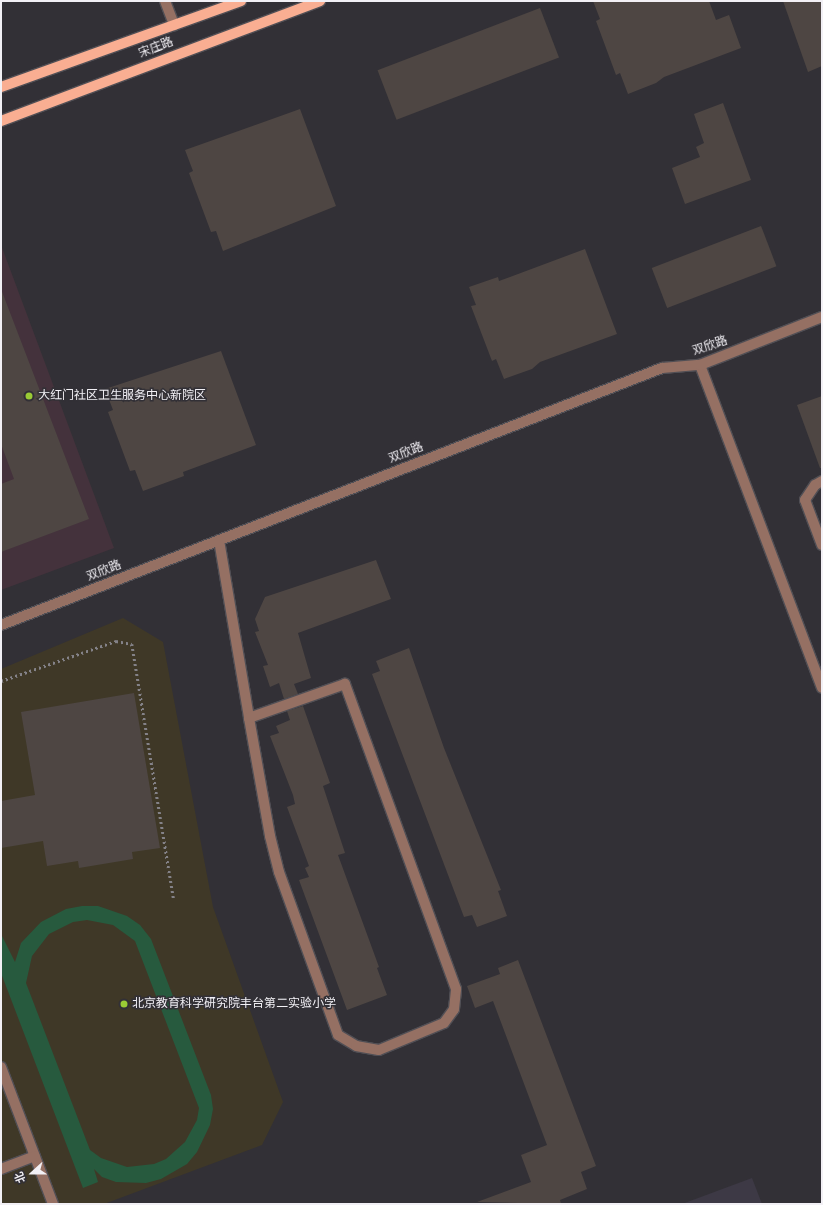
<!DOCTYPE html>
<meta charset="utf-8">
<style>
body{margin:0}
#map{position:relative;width:823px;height:1205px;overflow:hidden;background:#323036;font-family:Rubik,"Noto Sans SC",sans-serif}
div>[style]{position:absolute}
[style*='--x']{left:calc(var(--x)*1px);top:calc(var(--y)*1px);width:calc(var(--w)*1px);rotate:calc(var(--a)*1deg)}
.built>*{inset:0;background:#3d3945}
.education>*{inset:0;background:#3f3827}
.medical>*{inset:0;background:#44323c}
.green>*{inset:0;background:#275a3e}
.building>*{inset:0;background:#4e4643;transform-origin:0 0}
.path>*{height:2.5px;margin-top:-1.25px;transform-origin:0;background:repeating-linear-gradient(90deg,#848288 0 2px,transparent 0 5px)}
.roads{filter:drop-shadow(1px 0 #514f55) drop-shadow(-1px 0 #514f55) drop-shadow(0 1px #514f55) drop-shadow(0 -1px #514f55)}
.minor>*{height:10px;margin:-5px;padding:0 5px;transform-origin:5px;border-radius:5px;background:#957063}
.major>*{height:10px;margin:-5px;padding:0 5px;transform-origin:5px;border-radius:5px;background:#f9ae92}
.dots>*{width:11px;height:11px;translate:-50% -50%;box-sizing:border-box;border:2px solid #323036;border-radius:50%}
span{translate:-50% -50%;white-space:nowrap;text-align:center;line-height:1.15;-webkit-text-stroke:3px #323036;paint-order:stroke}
.street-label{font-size:12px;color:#f2f0f5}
.poi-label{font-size:12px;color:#f2f0f5}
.left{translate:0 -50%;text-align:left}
.frame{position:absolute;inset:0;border:2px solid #f2f0f5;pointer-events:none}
.north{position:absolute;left:12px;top:1153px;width:40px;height:40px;-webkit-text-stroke:3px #323036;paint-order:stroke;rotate:249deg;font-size:11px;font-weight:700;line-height:16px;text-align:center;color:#f2f0f5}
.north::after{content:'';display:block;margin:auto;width:14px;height:18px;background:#f2f0f5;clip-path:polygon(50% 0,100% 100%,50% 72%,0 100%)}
</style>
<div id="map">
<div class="built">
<div style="clip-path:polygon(752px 1178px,762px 1204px,682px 1204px)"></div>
</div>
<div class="education">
<div style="clip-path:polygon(123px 618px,163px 642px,213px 907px,283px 1102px,262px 1145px,104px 1204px,1px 1204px,1px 669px)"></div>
</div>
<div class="medical">
<div style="clip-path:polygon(1px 245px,114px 548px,1px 590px)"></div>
</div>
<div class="green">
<div style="clip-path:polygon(evenodd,82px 906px,98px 906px,127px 916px,140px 925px,151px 939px,211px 1095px,213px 1109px,210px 1125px,197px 1152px,187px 1164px,161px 1179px,146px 1183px,116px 1182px,102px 1177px,94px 1169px,98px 1182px,83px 1188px,1px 973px,1px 934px,15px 962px,21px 943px,41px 922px,66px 909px,82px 906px,87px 920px,113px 925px,135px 941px,199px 1108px,197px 1120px,185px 1142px,166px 1159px,154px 1164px,127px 1167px,101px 1158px,90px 1150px,26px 983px,32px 956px,49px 934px,73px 922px,87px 920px)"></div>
</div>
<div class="building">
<div style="clip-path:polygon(593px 1px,709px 1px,716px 20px,729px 15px,741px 48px,664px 77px,656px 83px,628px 94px,620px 73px,616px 75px,596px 21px,600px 19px)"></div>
<div style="clip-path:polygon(783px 1px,822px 1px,822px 66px,808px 72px)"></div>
<div style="left:540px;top:8px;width:53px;height:174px;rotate:69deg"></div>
<div style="clip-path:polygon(723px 103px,751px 180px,685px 204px,672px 168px,700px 157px,696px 147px,704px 143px,694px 114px)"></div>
<div style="clip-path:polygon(300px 109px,336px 206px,223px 251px,216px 231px,211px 232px,189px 173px,193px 171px,185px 150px)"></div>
<div style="left:761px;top:226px;width:43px;height:117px;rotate:69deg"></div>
<div style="clip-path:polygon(585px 249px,617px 334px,540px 362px,532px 369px,504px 379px,496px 359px,492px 361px,471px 306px,476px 305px,469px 287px,498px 277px,499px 281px)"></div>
<div style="clip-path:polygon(1px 289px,89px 519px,1px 552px,1px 484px,14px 479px,1px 444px)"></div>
<div style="clip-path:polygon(221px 351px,256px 445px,183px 472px,184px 476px,143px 491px,135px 470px,130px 471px,108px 412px,113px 410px,105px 389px)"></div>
<div style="clip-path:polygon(822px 396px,822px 468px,820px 468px,797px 405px)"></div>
<div style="clip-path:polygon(376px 560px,391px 599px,298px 633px,311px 678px,294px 684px,298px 694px,284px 699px,279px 683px,270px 687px,263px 666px,268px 665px,255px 632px,259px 631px,255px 619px,265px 597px)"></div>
<div style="clip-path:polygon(409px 648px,444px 748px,501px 890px,498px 891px,507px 916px,477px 927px,472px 915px,464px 917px,372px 674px,380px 671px,376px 661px)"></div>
<div style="clip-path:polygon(134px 693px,160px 848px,132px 852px,133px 859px,79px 868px,78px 861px,47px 866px,43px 841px,1px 848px,1px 801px,35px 795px,21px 712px)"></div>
<div style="clip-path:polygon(303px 706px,330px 783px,323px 786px,345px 853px,338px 855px,379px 967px,377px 968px,387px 995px,347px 1010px,299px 880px,309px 877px,305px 868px,309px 866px,287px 807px,295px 804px,293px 795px,270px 736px,279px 733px,276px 726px,290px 720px,287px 711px)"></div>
<div style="clip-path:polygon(518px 960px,596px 1166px,581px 1172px,587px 1189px,560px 1200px,561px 1204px,477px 1202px,531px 1182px,521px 1155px,547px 1145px,493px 1001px,475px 1008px,467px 986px,500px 974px,498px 968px)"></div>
</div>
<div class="path">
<div style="--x:1;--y:681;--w:122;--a:-19.2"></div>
<div style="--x:116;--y:641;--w:16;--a:11"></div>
<div style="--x:132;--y:644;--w:259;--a:80.7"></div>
</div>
<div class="roads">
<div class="minor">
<div style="--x:165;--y:1;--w:26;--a:69"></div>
<div style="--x:700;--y:365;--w:345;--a:69.3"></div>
<div style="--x:822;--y:481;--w:8;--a:150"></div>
<div style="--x:815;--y:485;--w:18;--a:124"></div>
<div style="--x:805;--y:500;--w:48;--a:69.3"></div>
<div style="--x:219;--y:540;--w:181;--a:80.4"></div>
<div style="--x:249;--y:718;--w:120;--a:79.9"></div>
<div style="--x:270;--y:836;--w:37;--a:76"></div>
<div style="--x:279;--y:872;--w:173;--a:70.1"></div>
<div style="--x:338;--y:1035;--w:21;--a:31"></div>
<div style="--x:356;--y:1046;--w:23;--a:10"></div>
<div style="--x:379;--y:1050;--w:70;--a:-22.6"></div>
<div style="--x:444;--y:1023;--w:17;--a:-54"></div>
<div style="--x:454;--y:1009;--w:20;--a:-84"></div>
<div style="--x:456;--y:989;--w:325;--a:-110"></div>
<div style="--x:345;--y:684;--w:102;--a:160.5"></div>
<div style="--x:1;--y:625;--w:709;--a:-21.25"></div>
<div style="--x:662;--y:368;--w:38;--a:-5"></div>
<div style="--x:700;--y:365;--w:131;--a:-21.5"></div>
<div style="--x:1;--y:1067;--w:147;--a:69.2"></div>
<div style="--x:1;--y:1169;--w:36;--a:-21"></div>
</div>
<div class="major">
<div style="--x:1;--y:87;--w:255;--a:-19.7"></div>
<div style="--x:1;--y:121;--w:341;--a:-20.6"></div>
</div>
</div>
<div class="dots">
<div style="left:29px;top:396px;background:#9acb35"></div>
<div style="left:124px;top:1004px;background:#9acb35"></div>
</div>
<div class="street-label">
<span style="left:156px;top:48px;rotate:-21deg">宋庄路</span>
<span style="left:710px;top:346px;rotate:-18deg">双欣路</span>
<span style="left:406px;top:453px;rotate:-21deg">双欣路</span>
<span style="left:104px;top:571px;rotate:-21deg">双欣路</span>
</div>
<div class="poi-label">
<span class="left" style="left:38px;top:396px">大红门社区卫生服务中心新院区</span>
<span class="left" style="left:132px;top:1004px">北京教育科学研究院丰台第二实验小学</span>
</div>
<div class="frame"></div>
<div class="north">北</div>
</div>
